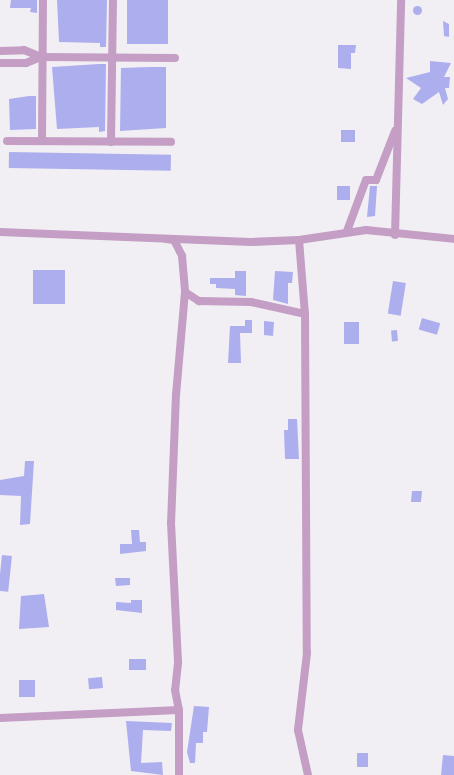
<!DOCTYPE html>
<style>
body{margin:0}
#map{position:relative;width:454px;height:775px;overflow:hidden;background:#f1eff4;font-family:Mulish,sans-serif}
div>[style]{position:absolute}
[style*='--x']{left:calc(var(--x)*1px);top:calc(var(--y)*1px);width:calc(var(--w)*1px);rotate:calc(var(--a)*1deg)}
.building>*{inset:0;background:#adaeee;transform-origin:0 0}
.round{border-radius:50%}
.street>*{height:8px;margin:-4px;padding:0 4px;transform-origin:4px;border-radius:4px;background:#c49ec4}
span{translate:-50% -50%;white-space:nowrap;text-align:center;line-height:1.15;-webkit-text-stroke:6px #fff;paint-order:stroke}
</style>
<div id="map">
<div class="building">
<div style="clip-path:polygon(11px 0,37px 0,37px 13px,30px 12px,31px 8px,10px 8px)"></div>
<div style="clip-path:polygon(57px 0,107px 0,106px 47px,100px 47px,100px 43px,59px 42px)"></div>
<div style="left:127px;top:0;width:41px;height:44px"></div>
<div class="round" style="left:412.5px;top:5.5px;width:9px;height:9px"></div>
<div style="clip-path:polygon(443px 21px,449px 24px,449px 37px,444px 36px)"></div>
<div style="clip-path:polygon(338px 45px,356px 45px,355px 53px,351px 53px,351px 69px,338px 68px)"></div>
<div style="clip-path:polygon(430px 61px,451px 63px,444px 77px,450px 77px,449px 88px,445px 88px,448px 99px,443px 105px,439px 92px,422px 104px,413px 99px,421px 88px,406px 78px,430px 72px)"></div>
<div style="clip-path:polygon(99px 64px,106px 64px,105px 131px,99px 132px,99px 127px,57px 129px,52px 67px)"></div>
<div style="clip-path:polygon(149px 67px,166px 67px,166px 128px,120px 131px,121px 68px)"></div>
<div style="clip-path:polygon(29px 96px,36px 96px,36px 129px,10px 130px,9px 99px)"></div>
<div style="left:341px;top:130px;width:14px;height:12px"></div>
<div style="left:9px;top:152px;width:162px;height:16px;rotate:1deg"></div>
<div style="left:337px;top:186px;width:13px;height:14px"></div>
<div style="clip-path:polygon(370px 186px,377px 186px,375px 216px,367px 217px)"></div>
<div style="left:33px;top:270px;width:32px;height:34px"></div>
<div style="clip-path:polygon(235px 271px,246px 271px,246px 296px,235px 295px,235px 289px,216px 288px,216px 284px,210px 284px,210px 278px,235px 278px)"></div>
<div style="clip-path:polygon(275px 271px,293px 272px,292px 283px,288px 283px,288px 304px,273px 300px)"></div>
<div style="left:393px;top:281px;width:13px;height:33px;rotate:9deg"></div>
<div style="left:422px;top:318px;width:19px;height:12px;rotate:16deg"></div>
<div style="clip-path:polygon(245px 320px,252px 320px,252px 333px,240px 333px,241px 363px,228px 363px,230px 326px,245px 326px)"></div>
<div style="clip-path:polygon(264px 321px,274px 322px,273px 336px,264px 335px)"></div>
<div style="left:344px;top:322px;width:15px;height:22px"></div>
<div style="left:397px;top:330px;width:11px;height:6px;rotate:85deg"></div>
<div style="clip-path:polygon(288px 419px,297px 419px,299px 459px,285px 459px,284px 430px,288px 430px)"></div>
<div style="clip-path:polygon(25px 461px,34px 461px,30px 524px,20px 525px,21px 496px,0 495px,0 480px,24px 476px)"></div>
<div style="clip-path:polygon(412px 491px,422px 491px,421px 502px,411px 502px)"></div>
<div style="clip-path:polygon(131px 530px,139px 530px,140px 542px,146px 542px,146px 551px,120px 554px,120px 544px,132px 544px)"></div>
<div style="left:2px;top:555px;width:10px;height:36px;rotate:6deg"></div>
<div style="clip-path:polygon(115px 578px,130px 578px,130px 585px,116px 586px)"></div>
<div style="clip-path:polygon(44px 594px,49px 627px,19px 629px,21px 596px)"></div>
<div style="clip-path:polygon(131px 600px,142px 600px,142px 613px,116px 610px,116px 602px,131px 603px)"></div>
<div style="left:129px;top:659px;width:17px;height:11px"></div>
<div style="left:102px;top:677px;width:11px;height:14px;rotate:85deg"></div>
<div style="left:19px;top:680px;width:16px;height:17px"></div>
<div style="clip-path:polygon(194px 706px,209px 707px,207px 732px,203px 732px,203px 743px,196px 743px,195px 763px,190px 763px,187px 752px)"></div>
<div style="clip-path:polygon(126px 721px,172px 723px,171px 731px,143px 730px,141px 763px,162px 762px,163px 775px,131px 771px)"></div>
<div style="left:357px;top:753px;width:11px;height:14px"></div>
<div style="clip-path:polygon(443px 755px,454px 756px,454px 775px,441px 775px)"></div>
</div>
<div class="street">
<div style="--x:0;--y:51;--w:24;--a:-2"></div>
<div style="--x:24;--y:50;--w:18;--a:22"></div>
<div style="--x:0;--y:63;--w:26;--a:0"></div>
<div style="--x:26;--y:63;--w:16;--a:-22"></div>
<div style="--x:41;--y:57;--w:134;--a:0.4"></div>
<div style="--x:7;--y:141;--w:164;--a:0.3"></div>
<div style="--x:42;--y:141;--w:141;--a:-89.6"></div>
<div style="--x:111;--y:142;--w:142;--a:-89.2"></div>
<div style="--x:347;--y:231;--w:54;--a:-69.6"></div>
<div style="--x:366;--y:180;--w:10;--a:0"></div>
<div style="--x:376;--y:180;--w:53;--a:-68.8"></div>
<div style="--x:0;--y:232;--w:251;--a:2.3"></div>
<div style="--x:251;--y:242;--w:48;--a:-2.4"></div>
<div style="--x:299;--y:240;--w:68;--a:-8.5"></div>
<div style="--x:366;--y:230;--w:88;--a:5.8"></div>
<div style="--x:395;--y:235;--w:235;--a:-88.5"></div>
<div style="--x:166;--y:239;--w:8;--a:7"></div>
<div style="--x:174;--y:240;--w:18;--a:63"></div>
<div style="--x:182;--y:256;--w:36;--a:85"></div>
<div style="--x:185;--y:292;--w:102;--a:95"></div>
<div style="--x:176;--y:394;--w:129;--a:92.2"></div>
<div style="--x:171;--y:523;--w:140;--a:87.1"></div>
<div style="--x:178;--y:663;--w:27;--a:96"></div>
<div style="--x:175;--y:690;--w:20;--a:79"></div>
<div style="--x:299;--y:240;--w:74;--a:85.4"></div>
<div style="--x:305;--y:314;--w:339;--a:89.7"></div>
<div style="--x:307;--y:653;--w:78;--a:96.7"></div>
<div style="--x:298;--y:730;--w:46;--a:77.5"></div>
<div style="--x:185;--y:292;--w:17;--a:33"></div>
<div style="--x:199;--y:301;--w:52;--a:1.1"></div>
<div style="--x:251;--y:302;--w:55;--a:12.5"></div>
<div style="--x:0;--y:718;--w:179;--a:-2.6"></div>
<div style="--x:179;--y:710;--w:65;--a:90"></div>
</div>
</div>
